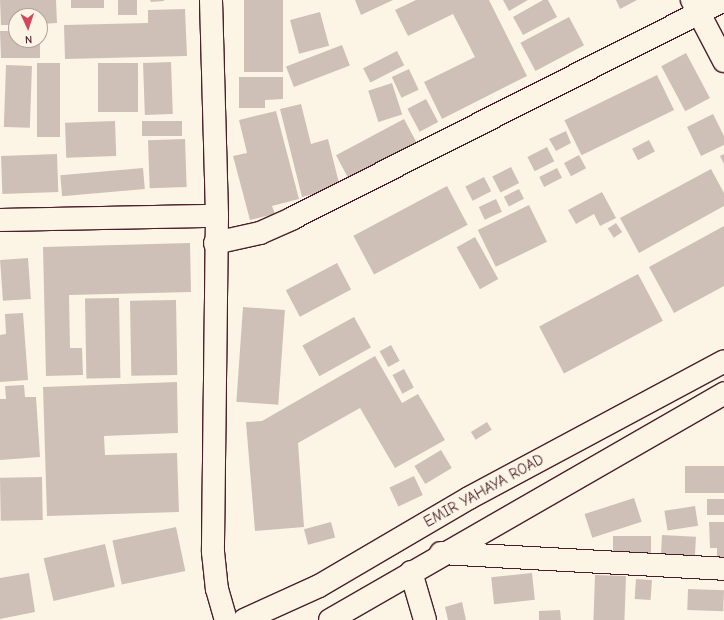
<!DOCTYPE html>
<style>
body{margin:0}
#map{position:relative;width:724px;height:620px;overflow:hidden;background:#fcf5e5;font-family:"Comic Neue",sans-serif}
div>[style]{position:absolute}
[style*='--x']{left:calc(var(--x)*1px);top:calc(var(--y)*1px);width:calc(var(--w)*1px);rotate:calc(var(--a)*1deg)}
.building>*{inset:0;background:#cfc0b7;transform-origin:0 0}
.roads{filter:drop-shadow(1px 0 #4a1f2b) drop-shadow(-1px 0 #4a1f2b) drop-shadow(0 1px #4a1f2b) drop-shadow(0 -1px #4a1f2b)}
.minor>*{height:22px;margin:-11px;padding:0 11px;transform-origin:11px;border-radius:11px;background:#fcf5e5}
span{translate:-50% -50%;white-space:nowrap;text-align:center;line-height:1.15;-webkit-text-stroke:3px #fcf5e5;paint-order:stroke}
.street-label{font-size:15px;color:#4a1f2b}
.north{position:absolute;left:8px;top:8px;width:40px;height:40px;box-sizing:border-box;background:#fcf5e5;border:1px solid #b59f9b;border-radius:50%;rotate:177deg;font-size:11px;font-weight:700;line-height:16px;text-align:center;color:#4a1f2b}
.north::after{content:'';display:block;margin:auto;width:14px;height:18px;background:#d1495b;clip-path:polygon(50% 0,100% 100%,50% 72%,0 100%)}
</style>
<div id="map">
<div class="building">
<div style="clip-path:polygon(0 0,56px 0,57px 23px,40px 24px,40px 16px,16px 16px,16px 25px,1px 25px)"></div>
<div style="left:71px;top:0;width:33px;height:8px"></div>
<div style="left:118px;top:0;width:19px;height:15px"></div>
<div style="clip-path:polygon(150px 0,164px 0,164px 1px,151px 2px)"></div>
<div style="left:244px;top:0;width:39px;height:72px"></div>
<div style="clip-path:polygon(355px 0,393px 0,361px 15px)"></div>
<div style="clip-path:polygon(416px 0,489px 0,527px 76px,442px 119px,424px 82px,475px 57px,453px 14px,408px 36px,395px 10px)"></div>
<div style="clip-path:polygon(503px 0,528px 0,509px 11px)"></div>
<div style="clip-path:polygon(543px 0,548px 0,557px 17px,523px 35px,513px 17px)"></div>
<div style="clip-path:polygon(616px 0,637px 0,620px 9px)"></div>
<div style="clip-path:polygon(185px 9px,187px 56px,65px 59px,64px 25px,148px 23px,148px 10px)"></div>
<div style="left:320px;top:12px;width:35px;height:31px;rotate:75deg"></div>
<div style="left:569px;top:17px;width:32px;height:55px;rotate:62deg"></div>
<div style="clip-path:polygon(0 31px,16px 31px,16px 40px,40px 40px,40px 58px,1px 58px)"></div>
<div style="left:342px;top:45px;width:22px;height:60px;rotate:69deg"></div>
<div style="left:397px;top:51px;width:16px;height:38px;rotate:63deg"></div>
<div style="left:686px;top:53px;width:51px;height:28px;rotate:62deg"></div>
<div style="left:171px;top:62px;width:52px;height:28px;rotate:88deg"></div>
<div style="left:37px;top:63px;width:23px;height:74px"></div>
<div style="left:138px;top:63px;width:49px;height:40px;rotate:90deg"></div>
<div style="left:6px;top:65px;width:26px;height:62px;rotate:2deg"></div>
<div style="left:409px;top:69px;width:23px;height:19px;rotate:65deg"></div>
<div style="left:657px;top:75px;width:39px;height:103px;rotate:64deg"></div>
<div style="clip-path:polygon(239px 77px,283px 77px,283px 99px,265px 100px,265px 108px,239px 108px)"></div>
<div style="left:392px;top:83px;width:33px;height:25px;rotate:72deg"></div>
<div style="left:426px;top:99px;width:26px;height:21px;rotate:62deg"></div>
<div style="clip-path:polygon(301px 104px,311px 144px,328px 139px,340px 187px,302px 197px,280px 109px)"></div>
<div style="clip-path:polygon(276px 111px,299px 199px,272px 206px,275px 214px,250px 220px,233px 156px,247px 153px,239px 120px)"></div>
<div style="clip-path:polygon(713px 114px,724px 136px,724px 145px,701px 156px,687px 127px)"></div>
<div style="left:404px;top:119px;width:27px;height:77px;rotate:62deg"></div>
<div style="left:115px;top:121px;width:35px;height:50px;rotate:88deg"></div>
<div style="left:182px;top:121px;width:15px;height:40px;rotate:90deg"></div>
<div style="clip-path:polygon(566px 131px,571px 143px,556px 151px,549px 139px)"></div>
<div style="left:185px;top:139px;width:48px;height:37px;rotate:88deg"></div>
<div style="left:649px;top:140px;width:13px;height:19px;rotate:63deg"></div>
<div style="left:547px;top:147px;width:16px;height:22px;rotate:63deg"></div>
<div style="left:57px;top:154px;width:38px;height:56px;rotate:88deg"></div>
<div style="clip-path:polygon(724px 154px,724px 164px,720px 156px)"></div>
<div style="left:579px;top:155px;width:15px;height:17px;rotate:62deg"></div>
<div style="left:511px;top:167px;width:18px;height:21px;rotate:63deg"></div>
<div style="left:143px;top:168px;width:21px;height:83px;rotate:85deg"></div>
<div style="left:557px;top:168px;width:11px;height:20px;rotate:63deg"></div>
<div style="clip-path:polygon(711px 169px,724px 193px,724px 206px,639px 253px,620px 218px)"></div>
<div style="left:484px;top:177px;width:16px;height:21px;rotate:63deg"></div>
<div style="left:447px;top:186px;width:44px;height:106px;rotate:62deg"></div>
<div style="left:519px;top:189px;width:11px;height:17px;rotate:63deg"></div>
<div style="clip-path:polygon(602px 192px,616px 218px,600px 226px,594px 214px,576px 224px,568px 210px)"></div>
<div style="left:496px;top:199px;width:14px;height:19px;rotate:65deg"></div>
<div style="left:529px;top:205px;width:41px;height:57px;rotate:64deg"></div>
<div style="left:616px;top:223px;width:11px;height:10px;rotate:56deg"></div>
<div style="clip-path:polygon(724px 226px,724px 286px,674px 313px,649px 267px)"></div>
<div style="left:475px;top:237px;width:48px;height:21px;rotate:61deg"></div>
<div style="clip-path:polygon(190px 243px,191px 292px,69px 295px,70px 348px,82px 348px,83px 375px,46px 376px,43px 247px)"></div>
<div style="left:28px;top:258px;width:41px;height:28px;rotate:86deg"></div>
<div style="left:337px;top:263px;width:30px;height:58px;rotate:62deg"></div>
<div style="left:638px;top:274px;width:53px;height:112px;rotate:62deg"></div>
<div style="left:119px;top:298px;width:80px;height:34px;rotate:89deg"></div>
<div style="left:176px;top:300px;width:75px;height:46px;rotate:89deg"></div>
<div style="left:243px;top:307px;width:42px;height:95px;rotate:4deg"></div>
<div style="clip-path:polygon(23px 313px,28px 380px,0 382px,0 335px,6px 334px,5px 314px)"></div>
<div style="left:354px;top:317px;width:35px;height:59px;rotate:61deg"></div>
<div style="left:391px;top:345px;width:18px;height:13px;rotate:61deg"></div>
<div style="clip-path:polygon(375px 356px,402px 403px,418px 394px,445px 440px,395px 468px,360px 408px,298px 443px,304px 527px,255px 531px,246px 422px,262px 421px)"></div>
<div style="left:404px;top:369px;width:21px;height:13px;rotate:62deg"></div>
<div style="clip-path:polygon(177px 382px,178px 433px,104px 436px,105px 455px,177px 453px,179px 512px,47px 516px,43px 387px)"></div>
<div style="clip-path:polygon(24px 385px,25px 397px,36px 397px,40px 457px,0 460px,0 399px,6px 399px,5px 386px)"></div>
<div style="left:487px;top:422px;width:9px;height:19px;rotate:58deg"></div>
<div style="left:441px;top:450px;width:21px;height:31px;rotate:59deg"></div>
<div style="left:724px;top:466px;width:27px;height:39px;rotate:90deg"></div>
<div style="left:414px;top:476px;width:21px;height:27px;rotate:65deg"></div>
<div style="left:42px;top:477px;width:43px;height:42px;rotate:89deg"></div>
<div style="left:634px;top:498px;width:25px;height:52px;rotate:72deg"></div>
<div style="left:724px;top:499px;width:16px;height:17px;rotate:90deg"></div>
<div style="left:695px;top:506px;width:20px;height:31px;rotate:81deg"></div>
<div style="left:331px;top:522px;width:16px;height:28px;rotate:75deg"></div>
<div style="clip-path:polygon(709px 522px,724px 522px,724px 561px,717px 561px,717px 548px,710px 548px)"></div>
<div style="left:176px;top:527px;width:45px;height:65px;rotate:78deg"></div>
<div style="left:662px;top:535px;width:34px;height:23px;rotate:3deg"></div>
<div style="left:613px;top:536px;width:38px;height:20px"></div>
<div style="left:105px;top:544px;width:44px;height:63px;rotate:77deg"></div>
<div style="clip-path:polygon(29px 573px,35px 612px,0 619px,0 578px)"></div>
<div style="left:532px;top:573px;width:27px;height:41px;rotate:84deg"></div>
<div style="left:595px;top:575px;width:31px;height:45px;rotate:2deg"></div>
<div style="left:636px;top:579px;width:16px;height:20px;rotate:4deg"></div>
<div style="left:688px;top:589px;width:36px;height:21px;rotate:2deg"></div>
<div style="clip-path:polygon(462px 602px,466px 620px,448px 620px,445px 607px)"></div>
<div style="clip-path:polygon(560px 610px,561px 620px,539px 620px,539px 611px)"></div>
</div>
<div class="roads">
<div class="minor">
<div style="--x:211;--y:0;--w:216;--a:88.4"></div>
<div style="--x:217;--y:216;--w:336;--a:90.7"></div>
<div style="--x:213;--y:552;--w:37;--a:84"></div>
<div style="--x:217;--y:589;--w:32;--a:74"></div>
<div style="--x:692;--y:0;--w:69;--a:62.3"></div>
<div style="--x:0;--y:220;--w:217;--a:-1.1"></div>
<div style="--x:215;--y:243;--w:46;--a:-12.5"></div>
<div style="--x:260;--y:233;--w:36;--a:-24"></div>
<div style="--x:293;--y:218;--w:483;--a:-26.8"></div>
<div style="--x:441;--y:553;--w:283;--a:3.2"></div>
<div style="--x:411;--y:572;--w:50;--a:73.7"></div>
<div style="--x:244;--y:620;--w:82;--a:-24.4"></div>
<div style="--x:319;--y:586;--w:174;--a:-30.4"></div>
<div style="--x:469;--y:498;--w:289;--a:-28.2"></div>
<div style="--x:330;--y:620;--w:455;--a:-29.9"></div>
</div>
</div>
<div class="street-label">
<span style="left:484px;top:491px;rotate:-29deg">EMIR YAHAYA ROAD</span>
</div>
<div class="north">N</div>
</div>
